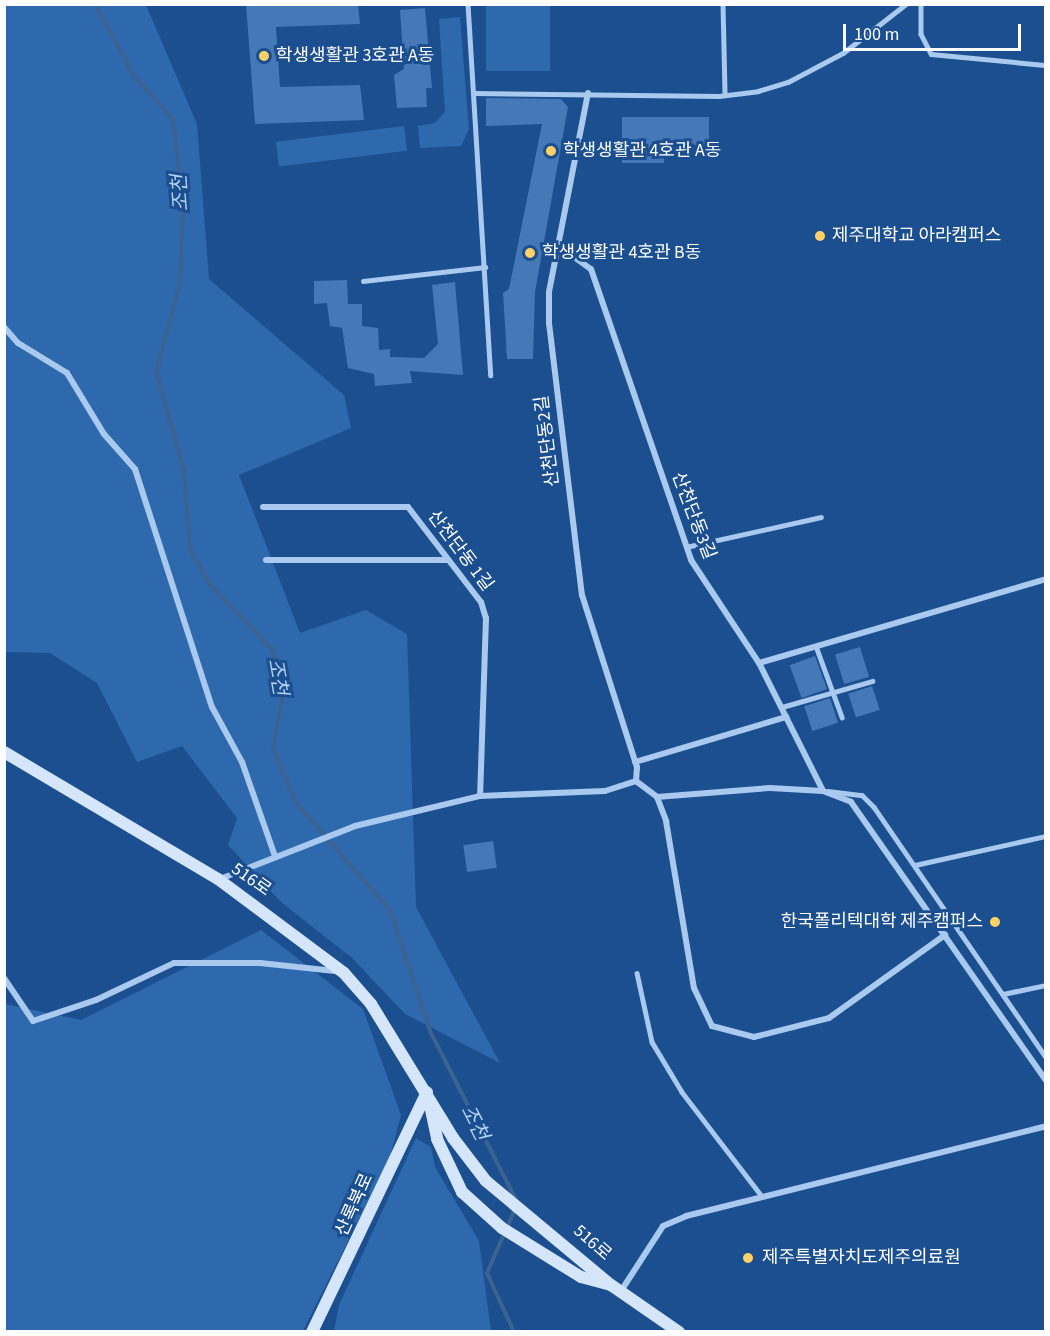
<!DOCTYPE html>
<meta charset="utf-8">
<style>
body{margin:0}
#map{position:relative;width:1050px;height:1336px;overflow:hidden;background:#1b4f8f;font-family:"Source Sans 3","Noto Sans KR",sans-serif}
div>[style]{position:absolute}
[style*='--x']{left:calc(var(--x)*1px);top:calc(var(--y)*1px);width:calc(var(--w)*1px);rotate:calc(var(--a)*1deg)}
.green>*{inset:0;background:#2e69ad;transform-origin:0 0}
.stream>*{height:4px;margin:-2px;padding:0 2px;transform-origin:2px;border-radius:2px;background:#3c6290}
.building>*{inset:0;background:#4478b7;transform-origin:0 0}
.lane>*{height:4.5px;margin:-2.25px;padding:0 2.25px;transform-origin:2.25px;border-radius:2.25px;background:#a9c9ee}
.street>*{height:6px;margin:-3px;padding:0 3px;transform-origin:3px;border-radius:3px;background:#a9c9ee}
.secondary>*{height:12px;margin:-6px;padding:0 6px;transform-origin:6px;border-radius:6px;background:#d6e6fa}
.dots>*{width:16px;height:16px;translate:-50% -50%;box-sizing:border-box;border:3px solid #1b4f8f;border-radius:50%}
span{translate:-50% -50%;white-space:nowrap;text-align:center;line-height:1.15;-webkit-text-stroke:6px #1b4f8f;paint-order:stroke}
.poi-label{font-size:18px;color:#fff}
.left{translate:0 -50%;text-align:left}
.right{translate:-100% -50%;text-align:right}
.street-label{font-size:18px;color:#fff}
.water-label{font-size:20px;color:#b5d3f5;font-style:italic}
.frame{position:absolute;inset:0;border:6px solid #fff;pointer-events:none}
.scale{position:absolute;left:843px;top:24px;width:178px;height:27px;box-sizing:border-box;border:3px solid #fff;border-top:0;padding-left:8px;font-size:18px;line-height:21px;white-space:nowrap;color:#fff;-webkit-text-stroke:4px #1b4f8f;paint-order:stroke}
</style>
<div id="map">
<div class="green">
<div style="clip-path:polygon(5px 5px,146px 5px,197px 124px,209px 279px,344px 395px,351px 428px,239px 475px,300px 633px,366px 610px,407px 634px,416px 907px,500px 1063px,405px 1014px,352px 958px,281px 902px,228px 845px,237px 818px,182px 746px,137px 762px,97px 683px,50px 653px,5px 652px)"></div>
<div style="left:486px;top:5px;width:64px;height:66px"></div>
<div style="clip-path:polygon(460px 17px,469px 129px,461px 146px,420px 148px,418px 126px,435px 123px,445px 112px,439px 19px)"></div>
<div style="left:404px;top:126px;width:25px;height:129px;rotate:83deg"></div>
<div style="clip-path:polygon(261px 930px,363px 1009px,401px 1115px,390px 1157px,303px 1331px,5px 1332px,5px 1004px,81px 1020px)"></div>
<div style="clip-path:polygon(416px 1138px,431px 1147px,435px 1167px,479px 1241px,491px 1331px,334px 1331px,339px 1305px)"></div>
</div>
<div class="stream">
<div style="--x:95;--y:4;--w:82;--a:61.6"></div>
<div style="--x:134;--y:76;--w:58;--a:47.8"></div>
<div style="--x:173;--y:119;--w:87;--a:83.4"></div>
<div style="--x:183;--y:205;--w:78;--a:92.2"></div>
<div style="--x:180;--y:283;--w:92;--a:105.1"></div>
<div style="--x:156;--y:372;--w:103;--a:74.2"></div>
<div style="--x:184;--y:471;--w:78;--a:85.6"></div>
<div style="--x:190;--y:549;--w:43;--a:60.4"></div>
<div style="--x:211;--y:586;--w:89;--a:45.9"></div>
<div style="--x:273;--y:650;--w:51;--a:79.8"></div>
<div style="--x:282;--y:700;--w:49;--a:100.6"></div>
<div style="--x:273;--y:748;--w:60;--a:67.3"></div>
<div style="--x:296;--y:803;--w:142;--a:48.7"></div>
<div style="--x:390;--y:910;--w:127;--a:71.7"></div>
<div style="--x:430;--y:1031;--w:192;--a:63"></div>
<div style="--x:514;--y:1332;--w:65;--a:-114.6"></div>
<div style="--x:487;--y:1273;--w:70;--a:-66.4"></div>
</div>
<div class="building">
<div style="clip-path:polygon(246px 4px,358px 4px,360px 24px,276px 27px,280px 87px,360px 85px,364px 120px,255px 124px)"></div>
<div style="clip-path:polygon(425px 8px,432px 88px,426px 88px,427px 107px,397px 108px,394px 75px,404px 69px,400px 10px)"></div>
<div style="clip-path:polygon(486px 98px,561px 99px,568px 107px,535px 292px,533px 359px,507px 359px,503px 293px,509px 289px,542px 124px,486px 126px)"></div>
<div style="clip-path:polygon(622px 117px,709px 117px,709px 145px,664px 145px,664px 163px,622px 163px)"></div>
<div style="clip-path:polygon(347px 280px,348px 304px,362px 304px,362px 326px,378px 328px,379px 350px,390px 349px,390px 357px,424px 358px,438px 344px,432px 285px,455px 282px,463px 375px,410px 371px,412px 383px,375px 386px,374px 374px,348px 368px,342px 328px,330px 326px,327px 303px,314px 304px,314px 281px)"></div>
<div style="left:860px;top:647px;width:31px;height:26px;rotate:73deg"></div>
<div style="left:815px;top:656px;width:35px;height:27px;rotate:70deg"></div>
<div style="left:872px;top:686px;width:25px;height:25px;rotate:72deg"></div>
<div style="left:830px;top:698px;width:26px;height:27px;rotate:72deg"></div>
<div style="left:493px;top:841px;width:27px;height:30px;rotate:82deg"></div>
</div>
<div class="lane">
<div style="--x:468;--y:4;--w:372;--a:86.5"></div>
<div style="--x:723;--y:4;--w:91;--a:88.7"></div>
<div style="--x:921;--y:4;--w:30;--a:90"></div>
<div style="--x:921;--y:34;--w:22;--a:63"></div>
<div style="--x:931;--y:54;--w:116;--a:5.5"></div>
<div style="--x:474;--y:93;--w:245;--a:0.7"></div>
<div style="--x:719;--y:96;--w:39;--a:-7"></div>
<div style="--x:758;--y:91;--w:31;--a:-17"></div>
<div style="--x:788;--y:82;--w:62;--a:-27.8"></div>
<div style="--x:843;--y:53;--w:80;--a:-37.9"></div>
<div style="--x:363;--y:281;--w:123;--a:-6.5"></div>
<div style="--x:686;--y:547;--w:138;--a:-12.5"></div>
<div style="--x:816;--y:646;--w:76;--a:69.9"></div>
<div style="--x:782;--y:707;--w:94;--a:-16.1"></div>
<div style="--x:828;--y:791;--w:34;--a:7"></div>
<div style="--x:862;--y:795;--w:17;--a:45"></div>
<div style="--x:874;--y:807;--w:303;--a:55.5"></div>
<div style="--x:915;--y:865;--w:134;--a:-12.5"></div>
<div style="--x:637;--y:973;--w:71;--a:77.7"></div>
<div style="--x:652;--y:1042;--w:58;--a:59"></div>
<div style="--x:682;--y:1092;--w:130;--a:52.5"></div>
<div style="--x:1003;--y:994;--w:44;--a:-11.8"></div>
</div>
<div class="street">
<div style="--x:588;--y:93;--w:203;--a:101.1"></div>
<div style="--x:549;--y:292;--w:31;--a:90"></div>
<div style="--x:549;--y:323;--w:274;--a:83.1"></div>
<div style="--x:582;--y:595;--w:181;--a:72.3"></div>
<div style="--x:637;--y:767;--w:14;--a:94"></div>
<div style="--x:559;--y:246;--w:39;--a:36"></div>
<div style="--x:591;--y:269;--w:308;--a:71"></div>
<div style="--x:691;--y:560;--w:123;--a:56.6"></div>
<div style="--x:759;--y:663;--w:143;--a:63.4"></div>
<div style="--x:4;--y:327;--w:21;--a:49"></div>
<div style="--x:18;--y:343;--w:57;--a:31.5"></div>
<div style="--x:67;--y:373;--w:71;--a:58.8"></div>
<div style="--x:104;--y:434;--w:47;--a:48.5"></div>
<div style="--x:135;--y:469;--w:250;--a:72.1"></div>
<div style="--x:212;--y:707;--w:63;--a:61.4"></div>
<div style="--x:242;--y:762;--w:100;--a:70.7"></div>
<div style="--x:263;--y:507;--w:145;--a:0"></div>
<div style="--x:408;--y:507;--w:120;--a:52.5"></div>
<div style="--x:481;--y:602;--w:17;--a:73"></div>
<div style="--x:486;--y:618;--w:178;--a:91.9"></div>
<div style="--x:266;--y:560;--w:182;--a:0"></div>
<div style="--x:759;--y:663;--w:299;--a:-16.3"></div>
<div style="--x:635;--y:762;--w:158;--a:-16.6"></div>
<div style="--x:636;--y:781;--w:26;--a:37"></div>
<div style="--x:657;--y:797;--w:26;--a:69"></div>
<div style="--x:666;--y:821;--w:169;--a:80.5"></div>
<div style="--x:694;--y:988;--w:42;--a:64.7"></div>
<div style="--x:712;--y:1026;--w:43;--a:14.7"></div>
<div style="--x:754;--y:1037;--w:77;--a:-14.2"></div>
<div style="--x:829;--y:1018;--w:143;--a:-35.6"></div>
<div style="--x:657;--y:797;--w:113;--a:-4.6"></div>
<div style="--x:770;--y:788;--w:53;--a:3.2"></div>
<div style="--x:823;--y:791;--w:30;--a:21"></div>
<div style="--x:851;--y:802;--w:340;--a:55"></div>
<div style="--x:220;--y:879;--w:145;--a:-21.4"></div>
<div style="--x:355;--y:826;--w:129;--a:-13.5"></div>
<div style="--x:480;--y:796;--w:125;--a:-2.3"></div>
<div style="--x:605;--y:791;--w:33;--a:-18"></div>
<div style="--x:4;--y:978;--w:52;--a:56"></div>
<div style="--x:33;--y:1021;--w:66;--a:-18.4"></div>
<div style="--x:96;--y:1000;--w:86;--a:-25.4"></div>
<div style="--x:174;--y:963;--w:86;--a:0"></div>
<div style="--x:260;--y:963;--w:75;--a:6.1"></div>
<div style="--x:621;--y:1291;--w:77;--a:-57.1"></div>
<div style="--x:663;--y:1226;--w:25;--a:-23"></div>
<div style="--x:686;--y:1216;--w:371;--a:-14"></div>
</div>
<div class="secondary">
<div style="--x:4;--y:752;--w:249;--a:30.7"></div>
<div style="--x:218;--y:879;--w:157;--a:36.7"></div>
<div style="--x:344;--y:973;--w:41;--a:48.9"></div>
<div style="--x:371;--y:1004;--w:157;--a:58.5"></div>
<div style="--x:453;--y:1138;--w:54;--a:52.5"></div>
<div style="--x:486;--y:1181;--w:163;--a:39.8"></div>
<div style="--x:611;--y:1285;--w:83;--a:34.7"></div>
<div style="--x:430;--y:1105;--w:35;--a:78"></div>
<div style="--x:437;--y:1139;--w:59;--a:64.7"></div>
<div style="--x:462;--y:1192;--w:54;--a:42"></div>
<div style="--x:502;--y:1228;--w:93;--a:31.8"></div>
<div style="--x:581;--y:1277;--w:30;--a:15"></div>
<div style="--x:312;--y:1332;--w:266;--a:-64.4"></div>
</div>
<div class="dots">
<div style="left:264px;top:56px;background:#ffd166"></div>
<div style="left:551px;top:151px;background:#ffd166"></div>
<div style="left:820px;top:236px;background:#ffd166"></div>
<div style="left:530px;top:253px;background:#ffd166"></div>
<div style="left:995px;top:922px;background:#ffd166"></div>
<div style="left:748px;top:1258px;background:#ffd166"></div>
</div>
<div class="poi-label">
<span class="left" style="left:276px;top:56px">학생생활관 3호관 A동</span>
<span class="left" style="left:563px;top:151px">학생생활관 4호관 A동</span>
<span class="left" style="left:832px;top:236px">제주대학교 아라캠퍼스</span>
<span class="left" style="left:542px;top:253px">학생생활관 4호관 B동</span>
<span class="right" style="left:983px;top:922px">한국폴리텍대학 제주캠퍼스</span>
<span class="left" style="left:762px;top:1258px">제주특별자치도제주의료원</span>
</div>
<div class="street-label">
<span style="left:548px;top:441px;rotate:-97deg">산천단동2길</span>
<span style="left:693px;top:516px;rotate:69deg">산천단동3길</span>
<span style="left:460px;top:551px;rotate:53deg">산천단동 1길</span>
<span style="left:251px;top:880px;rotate:35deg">516로</span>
<span style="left:355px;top:1205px;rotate:-66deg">산록북로</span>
<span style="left:592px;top:1243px;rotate:42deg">516로</span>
</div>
<div class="water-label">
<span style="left:181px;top:193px;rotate:-94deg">조천</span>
<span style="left:277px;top:677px;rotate:80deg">조천</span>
<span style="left:474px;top:1123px;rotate:63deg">조천</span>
</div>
<div class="frame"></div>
<div class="scale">100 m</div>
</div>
